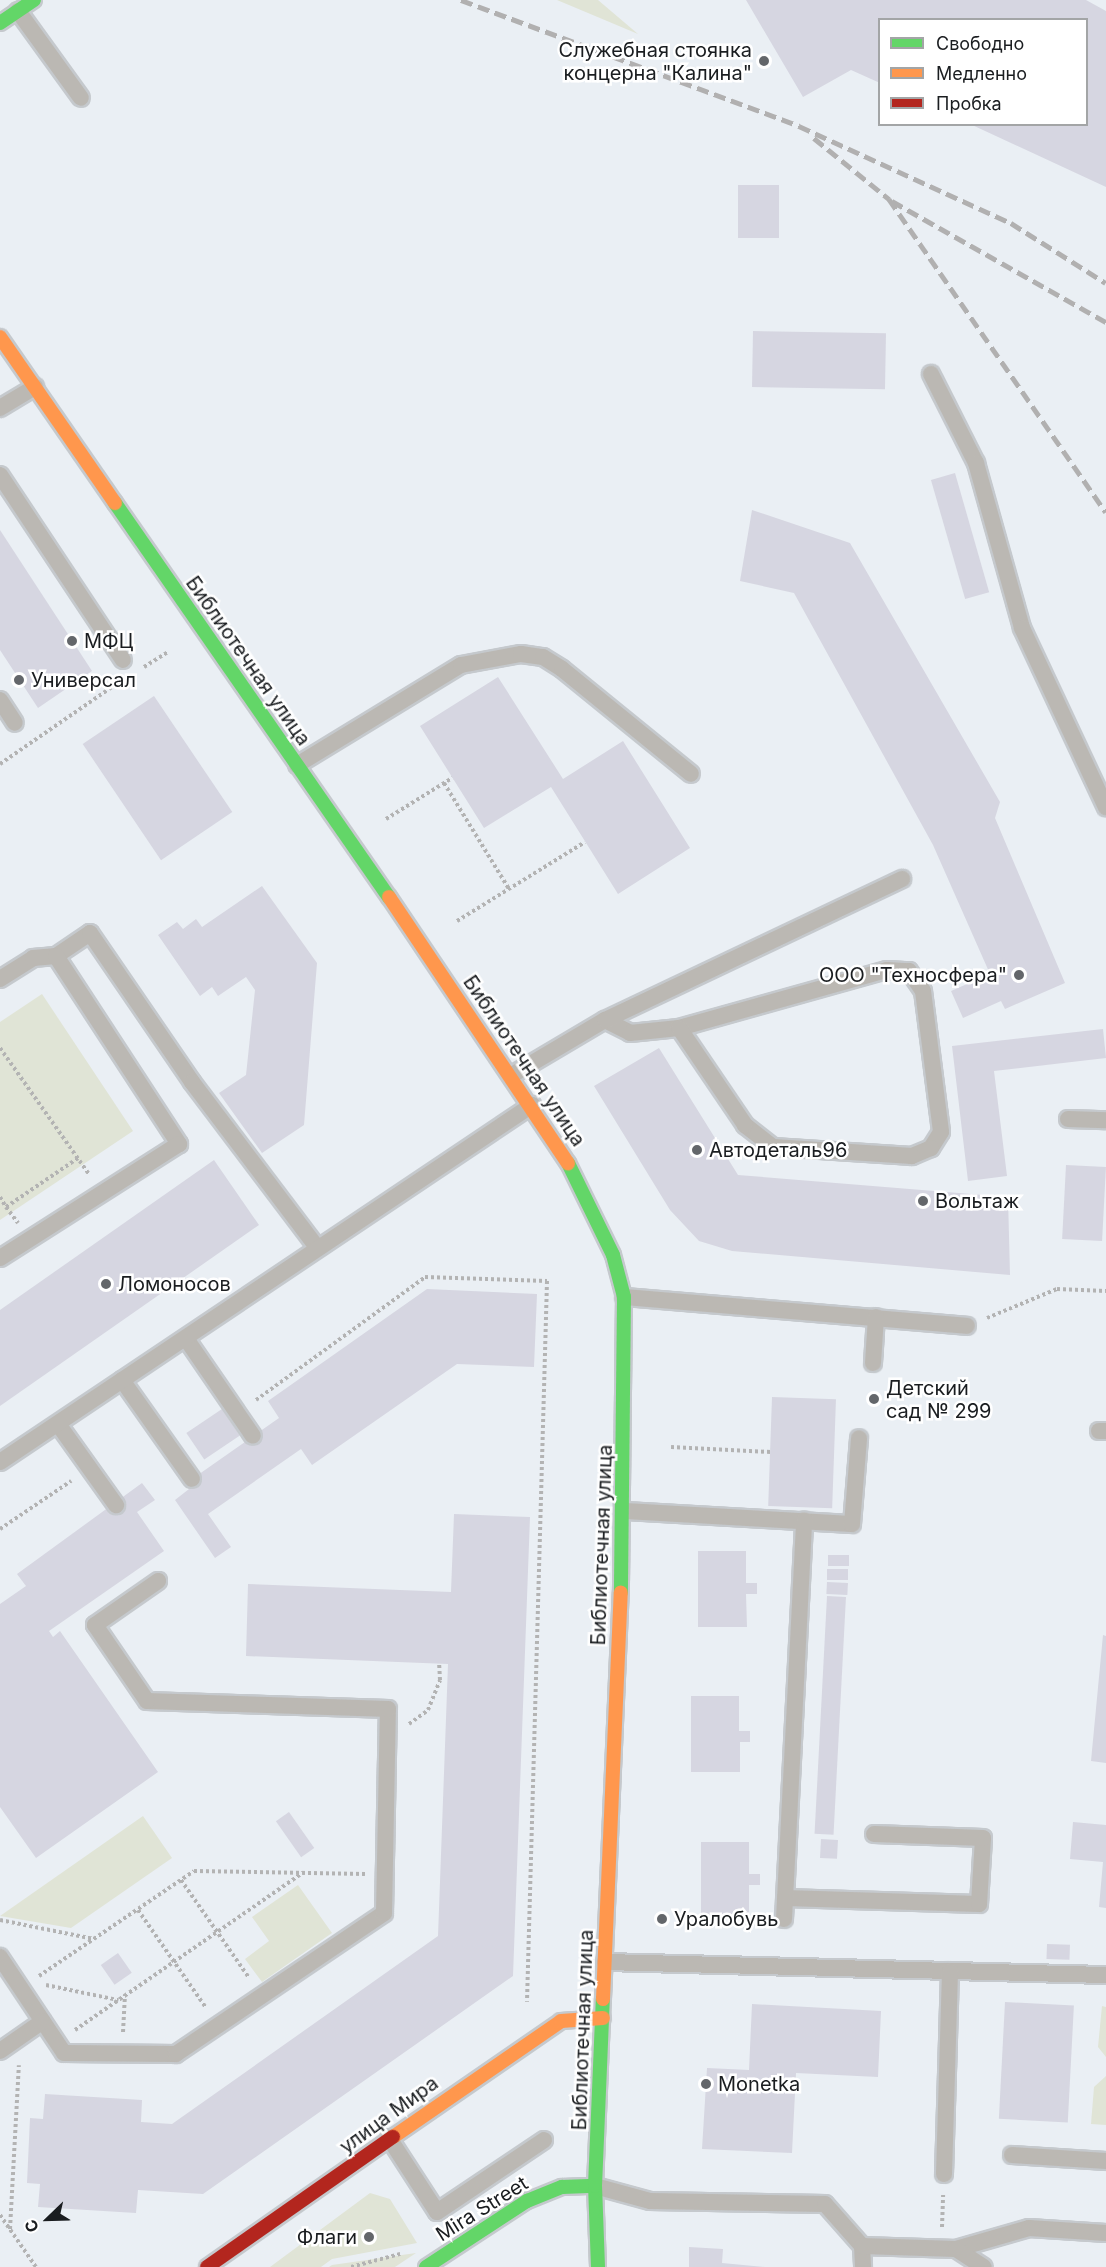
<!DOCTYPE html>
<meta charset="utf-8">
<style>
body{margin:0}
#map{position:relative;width:1106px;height:2267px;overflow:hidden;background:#eaeff4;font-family:Inter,sans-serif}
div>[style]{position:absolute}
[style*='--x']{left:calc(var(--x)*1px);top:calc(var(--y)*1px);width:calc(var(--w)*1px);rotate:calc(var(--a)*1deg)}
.green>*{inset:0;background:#e0e4d6}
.building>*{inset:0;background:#d6d6e1;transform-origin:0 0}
.path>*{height:4px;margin-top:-2px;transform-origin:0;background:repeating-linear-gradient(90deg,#b3b3b3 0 3px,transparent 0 6px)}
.roads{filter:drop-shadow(2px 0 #c5c9cd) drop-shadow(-2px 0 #c5c9cd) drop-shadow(0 2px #c5c9cd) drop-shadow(0 -2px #c5c9cd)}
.lane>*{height:16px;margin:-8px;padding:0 8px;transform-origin:8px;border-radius:8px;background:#bbb8b3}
.fast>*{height:14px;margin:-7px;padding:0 7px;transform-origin:7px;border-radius:7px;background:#63d668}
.slow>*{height:14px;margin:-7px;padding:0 7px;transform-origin:7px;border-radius:7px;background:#ff974d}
.jam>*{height:14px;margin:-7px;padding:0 7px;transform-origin:7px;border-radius:7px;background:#b3261e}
.rail>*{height:4.5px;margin-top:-2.25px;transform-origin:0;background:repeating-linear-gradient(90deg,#b1b0b0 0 12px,transparent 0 18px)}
.dots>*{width:16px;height:16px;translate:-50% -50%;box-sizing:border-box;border:3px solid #fff;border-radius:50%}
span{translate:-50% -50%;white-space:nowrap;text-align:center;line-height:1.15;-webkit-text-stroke:5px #fff;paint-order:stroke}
.poi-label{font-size:20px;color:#1a1d20}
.right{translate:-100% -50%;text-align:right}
.left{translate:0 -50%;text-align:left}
.street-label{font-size:20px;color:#1a1d20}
.legend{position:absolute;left:878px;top:18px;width:210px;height:108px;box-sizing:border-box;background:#fff;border:2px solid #a3a5a6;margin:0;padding:8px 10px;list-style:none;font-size:18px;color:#1a1d20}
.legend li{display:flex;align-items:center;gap:12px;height:30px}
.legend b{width:30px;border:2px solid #a3a5a6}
.north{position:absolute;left:18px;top:2189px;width:60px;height:60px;-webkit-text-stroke:4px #fff;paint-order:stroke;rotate:247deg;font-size:16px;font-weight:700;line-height:24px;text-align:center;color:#1a1d20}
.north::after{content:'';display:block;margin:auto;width:21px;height:27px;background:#1a1d20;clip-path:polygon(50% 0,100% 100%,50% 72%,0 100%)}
</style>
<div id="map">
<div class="green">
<div style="clip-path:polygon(557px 0,598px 0,638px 34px)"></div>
<div style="clip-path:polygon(42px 994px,133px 1131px,0 1220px,0 1022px)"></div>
<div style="clip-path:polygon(143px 1816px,172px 1858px,71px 1928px,0 1916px)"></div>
<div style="clip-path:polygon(298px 1885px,332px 1933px,262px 1982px,245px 1959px,269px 1941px,252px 1917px)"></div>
<div style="clip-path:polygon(1102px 2006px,1106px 2007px,1106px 2057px,1098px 2047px)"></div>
<div style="clip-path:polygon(1106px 2076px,1106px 2125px,1091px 2124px,1094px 2087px)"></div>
<div style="clip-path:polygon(370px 2193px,390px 2199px,417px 2243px,332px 2259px,321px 2267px,270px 2267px)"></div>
<div style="clip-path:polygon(416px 2253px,395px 2267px,329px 2267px,332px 2265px)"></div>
</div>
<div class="building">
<div style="clip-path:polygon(746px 0,1086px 0,1106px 11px,1106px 187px,970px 124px,1086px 124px,1086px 20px,880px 20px,880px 83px,851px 70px,803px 97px)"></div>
<div style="left:738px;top:185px;width:41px;height:53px"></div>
<div style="left:753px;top:331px;width:133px;height:56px;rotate:1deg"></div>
<div style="left:955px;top:473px;width:124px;height:25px;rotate:74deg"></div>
<div style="clip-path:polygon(752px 510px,850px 543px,1000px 802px,995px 818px,1065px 983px,1005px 1009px,1001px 1001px,963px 1018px,951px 991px,990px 974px,933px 845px,794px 593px,740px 581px)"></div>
<div style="clip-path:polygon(0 530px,92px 671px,38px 708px,0 650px)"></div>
<div style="clip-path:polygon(498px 677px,563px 779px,623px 741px,690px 848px,618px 894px,551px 787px,484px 828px,420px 726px)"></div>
<div style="left:154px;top:696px;width:140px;height:86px;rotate:56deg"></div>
<div style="clip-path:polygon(262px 886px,317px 963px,304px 1125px,262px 1153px,219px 1093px,246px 1075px,255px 990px,246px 977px,218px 996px,212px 987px,200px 996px,158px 935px,177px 922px,183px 929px,196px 919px,202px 927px)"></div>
<div style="clip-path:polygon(1103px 1029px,1106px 1058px,994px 1071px,1007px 1176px,968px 1181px,952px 1046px)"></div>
<div style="clip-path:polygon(659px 1048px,738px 1175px,1008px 1197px,1010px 1275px,732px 1251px,699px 1241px,670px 1210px,594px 1086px)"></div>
<div style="clip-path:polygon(214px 1160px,259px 1225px,0 1406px,0 1310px)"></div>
<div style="left:1066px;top:1165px;width:40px;height:74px;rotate:3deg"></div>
<div style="clip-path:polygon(427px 1289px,537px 1294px,534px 1367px,457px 1364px,312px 1465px,301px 1449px,208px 1514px,231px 1547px,215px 1558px,175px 1500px,189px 1489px,185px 1484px,279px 1418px,268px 1401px)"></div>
<div style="left:772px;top:1397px;width:64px;height:109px;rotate:2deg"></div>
<div style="left:222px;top:1409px;width:32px;height:43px;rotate:56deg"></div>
<div style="clip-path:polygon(142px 1483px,155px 1500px,137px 1512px,164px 1551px,49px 1631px,53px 1637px,60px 1631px,158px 1772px,36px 1858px,0 1807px,0 1604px,26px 1586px,17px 1574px)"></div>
<div style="clip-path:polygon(454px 1514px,530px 1517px,513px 1976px,203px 2194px,138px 2190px,136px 2213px,38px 2207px,40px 2184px,27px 2183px,30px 2118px,43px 2119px,45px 2094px,142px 2100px,141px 2122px,172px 2124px,438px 1936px,448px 1664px,246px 1656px,248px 1584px,451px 1592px)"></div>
<div style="clip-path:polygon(698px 1551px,746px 1551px,746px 1583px,757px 1583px,757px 1594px,746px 1594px,747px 1627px,698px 1627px)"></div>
<div style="left:828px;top:1555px;width:21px;height:11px"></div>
<div style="left:827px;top:1569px;width:21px;height:11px"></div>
<div style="left:827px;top:1582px;width:21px;height:12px;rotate:3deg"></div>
<div style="left:827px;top:1596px;width:19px;height:238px;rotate:3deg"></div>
<div style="clip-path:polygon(1103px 1635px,1106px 1636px,1106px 1763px,1091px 1761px)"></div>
<div style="clip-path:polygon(691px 1696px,739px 1696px,739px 1731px,750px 1731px,750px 1742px,740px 1742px,740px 1772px,691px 1772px)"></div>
<div style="left:289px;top:1812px;width:44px;height:16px;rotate:55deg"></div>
<div style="clip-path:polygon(1073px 1822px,1106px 1825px,1106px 1908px,1099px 1907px,1103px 1862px,1070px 1859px)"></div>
<div style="left:821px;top:1839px;width:17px;height:19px;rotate:3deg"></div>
<div style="clip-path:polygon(701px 1842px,749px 1842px,749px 1874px,760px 1874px,760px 1885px,749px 1885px,749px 1918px,701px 1918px)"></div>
<div style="left:1047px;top:1944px;width:23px;height:15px;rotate:2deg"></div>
<div style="left:118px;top:1953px;width:24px;height:21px;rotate:55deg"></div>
<div style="left:1005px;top:2002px;width:69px;height:117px;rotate:3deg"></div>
<div style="clip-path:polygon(752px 2004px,881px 2011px,878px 2077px,796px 2073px,792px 2153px,702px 2149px,707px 2068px,749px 2070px)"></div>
<div style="clip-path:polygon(689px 2247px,723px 2249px,722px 2263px,765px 2267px,689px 2267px)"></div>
</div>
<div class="path">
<div style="--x:144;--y:667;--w:28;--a:-32"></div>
<div style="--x:0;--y:764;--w:140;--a:-34.5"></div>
<div style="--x:115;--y:685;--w:6;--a:-121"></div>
<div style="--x:444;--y:783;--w:124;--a:58.5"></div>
<div style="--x:386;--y:819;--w:78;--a:-31.8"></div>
<div style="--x:457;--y:921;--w:150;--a:-31.7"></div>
<div style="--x:0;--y:1048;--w:154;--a:54.8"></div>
<div style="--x:0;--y:1197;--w:12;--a:59"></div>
<div style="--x:6;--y:1207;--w:87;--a:-34.2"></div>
<div style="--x:6;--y:1207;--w:20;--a:53"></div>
<div style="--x:987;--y:1318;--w:76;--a:-22.5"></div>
<div style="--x:1057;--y:1289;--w:49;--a:2.3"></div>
<div style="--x:256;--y:1400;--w:209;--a:-36"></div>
<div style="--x:425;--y:1277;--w:122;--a:1.9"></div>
<div style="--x:547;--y:1281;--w:721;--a:91.59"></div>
<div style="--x:671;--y:1447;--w:100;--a:2.9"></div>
<div style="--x:0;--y:1529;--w:86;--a:-34.1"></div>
<div style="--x:409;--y:1724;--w:24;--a:-36"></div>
<div style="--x:428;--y:1710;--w:32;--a:-68"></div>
<div style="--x:440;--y:1680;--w:17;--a:-93"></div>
<div style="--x:181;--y:1880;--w:119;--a:55.2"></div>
<div style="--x:138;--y:1910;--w:119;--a:55.2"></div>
<div style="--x:0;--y:1920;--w:96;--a:11.4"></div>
<div style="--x:39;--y:1976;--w:187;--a:-34.1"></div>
<div style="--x:194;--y:1871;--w:171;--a:1"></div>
<div style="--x:46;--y:1985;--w:74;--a:11.8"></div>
<div style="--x:75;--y:2030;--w:277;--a:-34.6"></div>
<div style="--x:123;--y:2032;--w:37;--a:-87"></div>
<div style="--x:0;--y:2215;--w:63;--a:55.3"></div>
<div style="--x:942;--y:2227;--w:32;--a:-88"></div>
<div style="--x:10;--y:2229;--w:164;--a:-86.9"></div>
<div style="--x:351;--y:2267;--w:51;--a:-14.9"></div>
</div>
<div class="roads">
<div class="lane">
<div style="--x:18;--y:11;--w:107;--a:54.1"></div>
<div style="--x:931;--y:374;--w:100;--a:63.2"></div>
<div style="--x:976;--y:463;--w:171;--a:74.4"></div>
<div style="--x:1022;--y:628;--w:198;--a:64.9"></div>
<div style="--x:0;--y:408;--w:41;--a:-31"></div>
<div style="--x:0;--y:475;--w:222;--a:56.4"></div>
<div style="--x:0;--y:700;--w:27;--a:57"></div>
<div style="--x:297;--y:765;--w:192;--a:-31.4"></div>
<div style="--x:461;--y:665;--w:61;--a:-10.4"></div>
<div style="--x:521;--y:654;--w:22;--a:8"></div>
<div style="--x:543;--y:657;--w:22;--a:32"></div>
<div style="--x:562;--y:669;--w:166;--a:39.1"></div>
<div style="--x:56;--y:956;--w:41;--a:-34.1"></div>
<div style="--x:90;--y:933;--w:181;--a:55.6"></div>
<div style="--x:192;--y:1082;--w:207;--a:52.9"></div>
<div style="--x:0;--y:979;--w:39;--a:-32"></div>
<div style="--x:33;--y:958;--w:23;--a:-5"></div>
<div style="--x:56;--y:956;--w:225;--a:56.8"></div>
<div style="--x:179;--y:1144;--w:212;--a:147.5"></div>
<div style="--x:605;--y:1020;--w:28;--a:27"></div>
<div style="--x:630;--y:1033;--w:49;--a:-5.8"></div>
<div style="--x:679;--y:1028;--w:216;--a:-15.6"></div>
<div style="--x:887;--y:970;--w:22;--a:3"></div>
<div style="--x:909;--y:971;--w:24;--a:55"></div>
<div style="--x:923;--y:991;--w:142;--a:82.7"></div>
<div style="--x:941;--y:1132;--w:19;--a:122"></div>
<div style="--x:931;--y:1148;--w:21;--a:157"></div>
<div style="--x:912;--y:1156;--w:139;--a:-176.3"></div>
<div style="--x:773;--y:1147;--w:36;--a:-142"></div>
<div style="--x:745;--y:1125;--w:117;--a:-124.2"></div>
<div style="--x:512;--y:1075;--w:108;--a:-30.6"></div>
<div style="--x:605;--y:1020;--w:329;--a:-25.4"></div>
<div style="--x:1068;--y:1119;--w:38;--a:2"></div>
<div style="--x:624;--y:1297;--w:344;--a:4.8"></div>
<div style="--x:187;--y:1340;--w:116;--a:55.5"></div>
<div style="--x:873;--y:1363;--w:46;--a:-86.3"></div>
<div style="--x:122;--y:1380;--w:121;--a:54.7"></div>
<div style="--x:58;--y:1424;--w:100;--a:54.4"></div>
<div style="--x:1099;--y:1431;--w:7;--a:0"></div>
<div style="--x:0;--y:1462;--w:641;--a:-33.86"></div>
<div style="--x:625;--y:1511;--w:227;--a:3.3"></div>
<div style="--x:852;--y:1524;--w:86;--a:-85.3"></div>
<div style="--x:785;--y:1898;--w:194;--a:1.8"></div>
<div style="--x:979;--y:1904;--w:66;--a:-86.5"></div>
<div style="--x:983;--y:1838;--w:109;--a:-177.9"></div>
<div style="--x:784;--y:1919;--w:399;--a:-87.1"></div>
<div style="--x:0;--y:1957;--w:115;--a:56.3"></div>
<div style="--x:64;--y:2053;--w:112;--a:0.5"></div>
<div style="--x:176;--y:2054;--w:251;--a:-34.1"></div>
<div style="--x:384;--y:1913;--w:204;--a:-88.9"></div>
<div style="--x:388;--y:1709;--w:241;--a:-178.1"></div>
<div style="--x:147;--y:1701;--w:92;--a:-124.4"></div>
<div style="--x:95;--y:1625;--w:77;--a:-34.9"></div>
<div style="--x:605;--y:1962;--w:501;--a:1.49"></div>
<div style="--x:0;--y:2051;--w:52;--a:-34.9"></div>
<div style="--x:389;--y:2138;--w:88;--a:57"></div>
<div style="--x:437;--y:2212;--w:129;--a:-33.9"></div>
<div style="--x:1012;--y:2155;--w:94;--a:3.7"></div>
<div style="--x:944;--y:2174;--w:203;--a:-88.3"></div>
<div style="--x:595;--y:2186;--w:57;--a:15.3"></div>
<div style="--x:650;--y:2201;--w:175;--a:1"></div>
<div style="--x:825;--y:2204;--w:56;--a:48.6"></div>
<div style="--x:862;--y:2246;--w:21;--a:87"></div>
<div style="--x:862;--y:2246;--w:94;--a:1.8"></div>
<div style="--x:956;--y:2249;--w:76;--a:-16"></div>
<div style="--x:1029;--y:2228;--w:77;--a:3.7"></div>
<div style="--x:956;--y:2249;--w:33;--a:33"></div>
</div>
<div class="fast">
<div style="--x:0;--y:23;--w:41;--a:-34.1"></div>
<div style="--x:115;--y:503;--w:480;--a:55.2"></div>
<div style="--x:568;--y:1163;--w:102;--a:63.9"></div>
<div style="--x:613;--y:1255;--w:43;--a:75.3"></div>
<div style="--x:624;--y:1297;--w:295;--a:90.6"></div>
<div style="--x:426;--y:2267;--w:121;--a:-33.2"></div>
<div style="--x:527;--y:2201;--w:38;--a:-22"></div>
<div style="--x:562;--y:2187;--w:33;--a:-2"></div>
<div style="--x:598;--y:2267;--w:81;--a:-92.1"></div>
<div style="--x:595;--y:2186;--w:187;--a:-87.6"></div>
</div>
<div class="slow">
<div style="--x:0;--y:337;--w:202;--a:55.3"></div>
<div style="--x:389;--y:897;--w:321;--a:56.1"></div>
<div style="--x:603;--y:1999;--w:407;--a:-87.5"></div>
<div style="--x:393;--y:2137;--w:204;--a:-34.6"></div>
<div style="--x:561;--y:2021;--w:42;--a:-4.1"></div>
</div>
<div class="jam">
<div style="--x:207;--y:2267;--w:227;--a:-35"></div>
</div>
</div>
<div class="rail">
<div style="--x:461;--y:0;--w:361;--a:20.4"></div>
<div style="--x:799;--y:126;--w:233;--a:24.6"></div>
<div style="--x:1011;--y:223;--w:112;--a:32.3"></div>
<div style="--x:814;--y:138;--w:97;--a:39.1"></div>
<div style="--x:889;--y:199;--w:381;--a:55.3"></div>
<div style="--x:892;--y:201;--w:246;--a:29.5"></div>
</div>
<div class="dots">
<div style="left:764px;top:61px;background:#63666a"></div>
<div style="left:72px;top:641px;background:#63666a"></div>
<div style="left:19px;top:680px;background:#63666a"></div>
<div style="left:1019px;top:975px;background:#63666a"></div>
<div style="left:697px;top:1150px;background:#63666a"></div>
<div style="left:923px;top:1201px;background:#63666a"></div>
<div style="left:106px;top:1284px;background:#63666a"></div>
<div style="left:874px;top:1399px;background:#63666a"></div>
<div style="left:662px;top:1919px;background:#63666a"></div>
<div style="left:706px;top:2084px;background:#63666a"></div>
<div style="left:369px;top:2237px;background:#63666a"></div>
</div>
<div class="poi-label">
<span class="right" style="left:752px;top:62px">Служебная стоянка<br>концерна "Калина"</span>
<span class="left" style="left:84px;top:641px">МФЦ</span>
<span class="left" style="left:31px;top:680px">Универсал</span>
<span class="right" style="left:1007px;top:975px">ООО "Техносфера"</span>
<span class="left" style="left:709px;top:1150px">Автодеталь96</span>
<span class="left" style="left:935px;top:1201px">Вольтаж</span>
<span class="left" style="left:118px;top:1284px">Ломоносов</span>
<span class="left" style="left:886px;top:1400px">Детский<br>сад № 299</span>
<span class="left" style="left:674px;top:1919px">Уралобувь</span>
<span class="left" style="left:718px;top:2084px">Monetka</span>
<span class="right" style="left:357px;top:2237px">Флаги</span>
</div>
<div class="street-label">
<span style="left:248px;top:661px;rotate:55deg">Библиотечная улица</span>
<span style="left:524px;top:1061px;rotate:56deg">Библиотечная улица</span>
<span style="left:602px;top:1545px;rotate:-88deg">Библиотечная улица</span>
<span style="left:583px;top:2030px;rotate:-88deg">Библиотечная улица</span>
<span style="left:389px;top:2115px;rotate:-36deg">улица Мира</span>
<span style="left:482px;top:2209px;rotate:-32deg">Mira Street</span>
</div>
<ul class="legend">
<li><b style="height:8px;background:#63d668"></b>Свободно</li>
<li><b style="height:8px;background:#ff974d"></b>Медленно</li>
<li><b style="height:8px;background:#b3261e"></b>Пробка</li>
</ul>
<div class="north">С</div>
</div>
